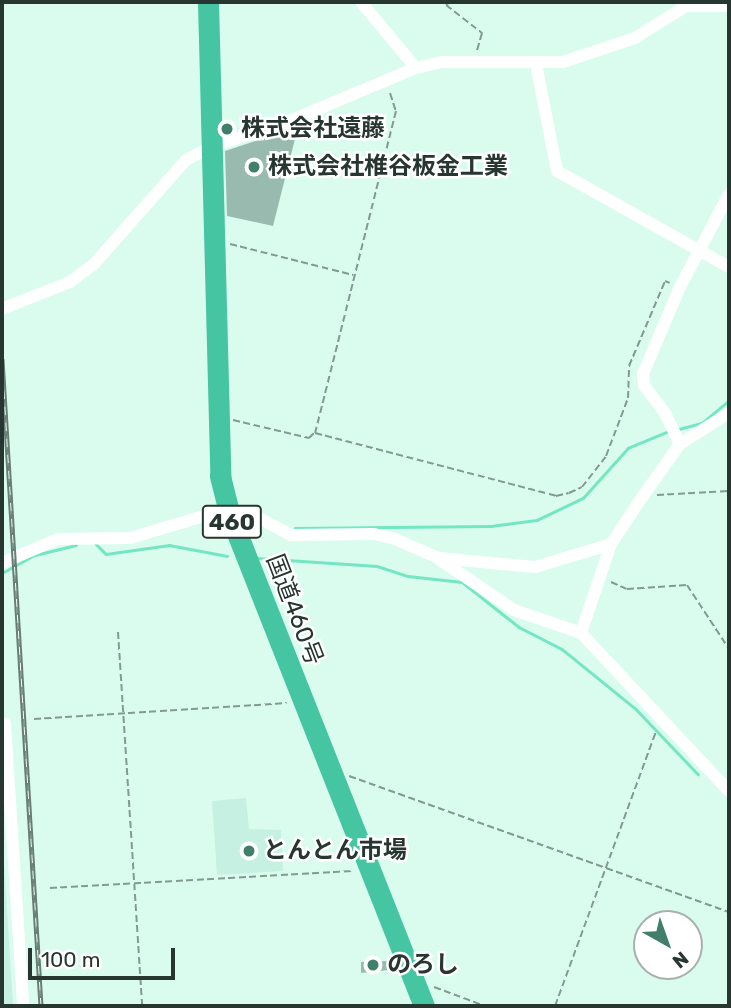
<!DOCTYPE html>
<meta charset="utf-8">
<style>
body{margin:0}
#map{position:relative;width:731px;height:1008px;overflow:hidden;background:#d9fcef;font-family:Rubik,"Noto Sans JP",sans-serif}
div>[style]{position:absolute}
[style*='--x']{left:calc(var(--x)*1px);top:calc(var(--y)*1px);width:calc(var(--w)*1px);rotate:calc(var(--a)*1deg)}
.built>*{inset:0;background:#c6f1e2}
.stream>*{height:2.5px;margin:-1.25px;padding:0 1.25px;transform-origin:1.25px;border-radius:1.25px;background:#74e6c4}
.building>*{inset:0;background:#99bbaf}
.path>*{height:2px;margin-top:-1px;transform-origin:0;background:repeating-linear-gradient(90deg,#829a91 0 7px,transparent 0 10.5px)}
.street>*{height:12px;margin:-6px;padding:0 6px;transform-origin:6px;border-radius:6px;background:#fff}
.highway>*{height:21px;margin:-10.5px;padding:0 10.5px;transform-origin:10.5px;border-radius:10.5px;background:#46c5a3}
.rail>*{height:5px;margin-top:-2.5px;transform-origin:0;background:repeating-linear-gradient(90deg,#fff 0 8px,#677d75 0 16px);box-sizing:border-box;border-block:2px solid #677d75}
.dots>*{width:19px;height:19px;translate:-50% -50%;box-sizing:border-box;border:4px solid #fff;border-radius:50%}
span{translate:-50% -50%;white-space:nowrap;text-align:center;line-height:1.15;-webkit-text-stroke:5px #fff;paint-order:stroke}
.shield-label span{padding:2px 5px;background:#fff;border:2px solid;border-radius:5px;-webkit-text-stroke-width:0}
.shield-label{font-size:23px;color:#283631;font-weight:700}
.poi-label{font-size:24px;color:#283631;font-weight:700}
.left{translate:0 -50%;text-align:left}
.street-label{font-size:24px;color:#283631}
.frame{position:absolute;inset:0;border:4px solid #283631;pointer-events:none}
.north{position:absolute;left:633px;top:910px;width:70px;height:70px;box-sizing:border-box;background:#fff;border:2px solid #a9afad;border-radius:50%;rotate:140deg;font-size:19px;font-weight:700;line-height:28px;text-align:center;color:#283631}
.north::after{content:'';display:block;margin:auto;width:24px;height:32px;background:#417f6c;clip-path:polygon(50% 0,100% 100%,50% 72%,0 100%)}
.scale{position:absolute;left:28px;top:948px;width:147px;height:32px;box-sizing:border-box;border:4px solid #283631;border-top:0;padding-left:9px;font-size:21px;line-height:24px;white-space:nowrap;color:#283631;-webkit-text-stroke:5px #fff;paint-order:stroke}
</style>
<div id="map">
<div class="built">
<div style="clip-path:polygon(246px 798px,249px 829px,281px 830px,283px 871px,217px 875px,212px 801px)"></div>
<div style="clip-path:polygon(2px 830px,13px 1006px,2px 1006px)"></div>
</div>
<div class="stream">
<div style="--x:679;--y:429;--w:24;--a:-15"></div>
<div style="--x:702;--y:423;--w:35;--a:-40"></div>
<div style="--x:295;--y:528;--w:196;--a:-0.6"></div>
<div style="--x:491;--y:526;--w:46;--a:-7.4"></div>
<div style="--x:537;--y:520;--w:51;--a:-25.6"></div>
<div style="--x:583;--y:498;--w:67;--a:-48"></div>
<div style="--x:628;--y:448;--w:44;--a:-22.5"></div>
<div style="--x:96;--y:544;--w:14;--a:45"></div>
<div style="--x:106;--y:554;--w:64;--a:-8.1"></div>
<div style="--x:169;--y:545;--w:59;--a:10.7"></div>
<div style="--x:257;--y:558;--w:120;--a:3.8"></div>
<div style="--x:377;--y:566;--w:33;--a:18"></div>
<div style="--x:408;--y:576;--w:54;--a:6.3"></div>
<div style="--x:462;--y:582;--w:73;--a:38.3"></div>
<div style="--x:519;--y:627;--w:48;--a:27.1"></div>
<div style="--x:562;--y:649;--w:95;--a:39"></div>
<div style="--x:636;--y:709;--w:90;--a:46.4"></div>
<div style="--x:2;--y:573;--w:38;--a:-29"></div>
<div style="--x:35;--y:555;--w:42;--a:-13.7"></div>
</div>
<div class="building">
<div style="clip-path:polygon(298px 127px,273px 226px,227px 216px,225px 151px)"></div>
<div style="clip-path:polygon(388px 961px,389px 970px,361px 973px,361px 962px)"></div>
</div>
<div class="path">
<div style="--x:450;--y:2;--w:5;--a:143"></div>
<div style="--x:446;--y:5;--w:46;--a:37.9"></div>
<div style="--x:482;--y:33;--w:19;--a:106"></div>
<div style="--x:390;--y:93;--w:19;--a:72"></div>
<div style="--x:396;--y:111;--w:332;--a:104.1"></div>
<div style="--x:315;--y:433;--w:249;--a:14.6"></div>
<div style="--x:556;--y:496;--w:13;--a:-13"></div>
<div style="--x:569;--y:493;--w:14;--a:-25"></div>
<div style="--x:582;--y:487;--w:39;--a:-52"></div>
<div style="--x:606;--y:456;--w:62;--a:-69.2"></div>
<div style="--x:628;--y:398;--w:32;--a:-88"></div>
<div style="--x:629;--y:366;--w:92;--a:-67"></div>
<div style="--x:665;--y:281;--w:5;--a:22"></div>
<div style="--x:230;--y:244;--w:127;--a:14.1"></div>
<div style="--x:233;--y:420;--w:78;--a:13.3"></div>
<div style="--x:309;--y:438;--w:7;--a:-45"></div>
<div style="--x:657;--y:495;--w:72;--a:-3.2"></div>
<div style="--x:611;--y:582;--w:17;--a:24"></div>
<div style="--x:627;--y:589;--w:60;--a:-3.8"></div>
<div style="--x:687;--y:585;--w:77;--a:56.7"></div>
<div style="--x:118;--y:632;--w:375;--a:86.3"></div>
<div style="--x:34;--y:719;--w:253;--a:-3.6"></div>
<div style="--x:349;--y:776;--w:404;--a:19.7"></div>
<div style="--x:50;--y:888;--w:303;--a:-3.2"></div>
<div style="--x:434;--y:987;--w:54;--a:20.4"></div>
<div style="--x:555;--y:1006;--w:292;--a:-69.8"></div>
</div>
<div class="street">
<div style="--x:361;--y:2;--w:86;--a:50.2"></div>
<div style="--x:536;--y:64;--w:109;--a:78.9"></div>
<div style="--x:557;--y:171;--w:197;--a:29.2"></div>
<div style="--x:2;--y:309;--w:73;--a:-21.7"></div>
<div style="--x:70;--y:282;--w:30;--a:-37"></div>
<div style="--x:94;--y:264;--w:139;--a:-48.5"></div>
<div style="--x:186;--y:160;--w:30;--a:-27"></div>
<div style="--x:213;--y:146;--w:72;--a:-17.7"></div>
<div style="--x:282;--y:124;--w:145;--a:-22.7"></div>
<div style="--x:416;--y:68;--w:27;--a:-13"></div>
<div style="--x:442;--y:62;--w:121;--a:0"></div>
<div style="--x:563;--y:62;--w:76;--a:-18.4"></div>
<div style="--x:635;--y:38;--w:60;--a:-32.1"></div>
<div style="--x:686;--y:6;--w:43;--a:0"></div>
<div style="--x:680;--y:444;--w:34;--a:-116"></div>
<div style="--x:665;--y:413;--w:35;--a:-127"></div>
<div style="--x:644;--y:385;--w:11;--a:-95"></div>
<div style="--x:643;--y:374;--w:95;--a:-67"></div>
<div style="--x:680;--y:287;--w:105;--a:-62.2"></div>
<div style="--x:439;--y:558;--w:96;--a:5.4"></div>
<div style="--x:535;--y:567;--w:79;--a:-16.8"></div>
<div style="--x:2;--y:563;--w:61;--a:-23.2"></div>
<div style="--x:58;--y:539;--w:72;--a:-0.8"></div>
<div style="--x:130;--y:538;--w:95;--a:-16.5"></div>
<div style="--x:221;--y:511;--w:36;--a:9"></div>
<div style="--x:257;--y:517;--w:38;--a:28"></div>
<div style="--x:291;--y:535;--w:83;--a:-0.7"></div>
<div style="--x:374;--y:534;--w:22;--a:13"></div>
<div style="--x:395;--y:539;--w:45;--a:23.7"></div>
<div style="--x:436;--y:557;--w:94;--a:34.2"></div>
<div style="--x:514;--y:610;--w:71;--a:18.9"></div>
<div style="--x:581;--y:633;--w:216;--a:46.9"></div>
<div style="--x:581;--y:633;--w:94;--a:-71.4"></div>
<div style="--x:611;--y:544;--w:58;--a:-56.3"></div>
<div style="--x:643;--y:496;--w:64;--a:-54.6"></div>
<div style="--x:680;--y:444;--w:58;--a:-32.3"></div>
<div style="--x:2;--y:725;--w:3;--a:-18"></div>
<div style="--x:5;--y:724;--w:283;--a:86.3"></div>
</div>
<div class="highway">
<div style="--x:208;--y:2;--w:474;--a:88.5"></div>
<div style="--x:220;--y:476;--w:38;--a:76"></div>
<div style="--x:229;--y:513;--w:530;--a:68.42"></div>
</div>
<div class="rail">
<div style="--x:2;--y:359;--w:648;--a:86.55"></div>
</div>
<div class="dots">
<div style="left:227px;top:129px;background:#417f6c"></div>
<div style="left:254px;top:167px;background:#417f6c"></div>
<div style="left:249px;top:851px;background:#417f6c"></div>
<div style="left:373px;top:965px;background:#417f6c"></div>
</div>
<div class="shield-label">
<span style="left:232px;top:522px">460</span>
</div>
<div class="poi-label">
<span class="left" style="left:241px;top:129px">株式会社遠藤</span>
<span class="left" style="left:268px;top:167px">株式会社椎谷板金工業</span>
<span class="left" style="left:263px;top:851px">とんとん市場</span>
<span class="left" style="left:387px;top:965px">のろし</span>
</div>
<div class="street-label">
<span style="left:294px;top:610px;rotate:69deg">国道460号</span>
</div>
<div class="frame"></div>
<div class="north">N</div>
<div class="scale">100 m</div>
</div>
